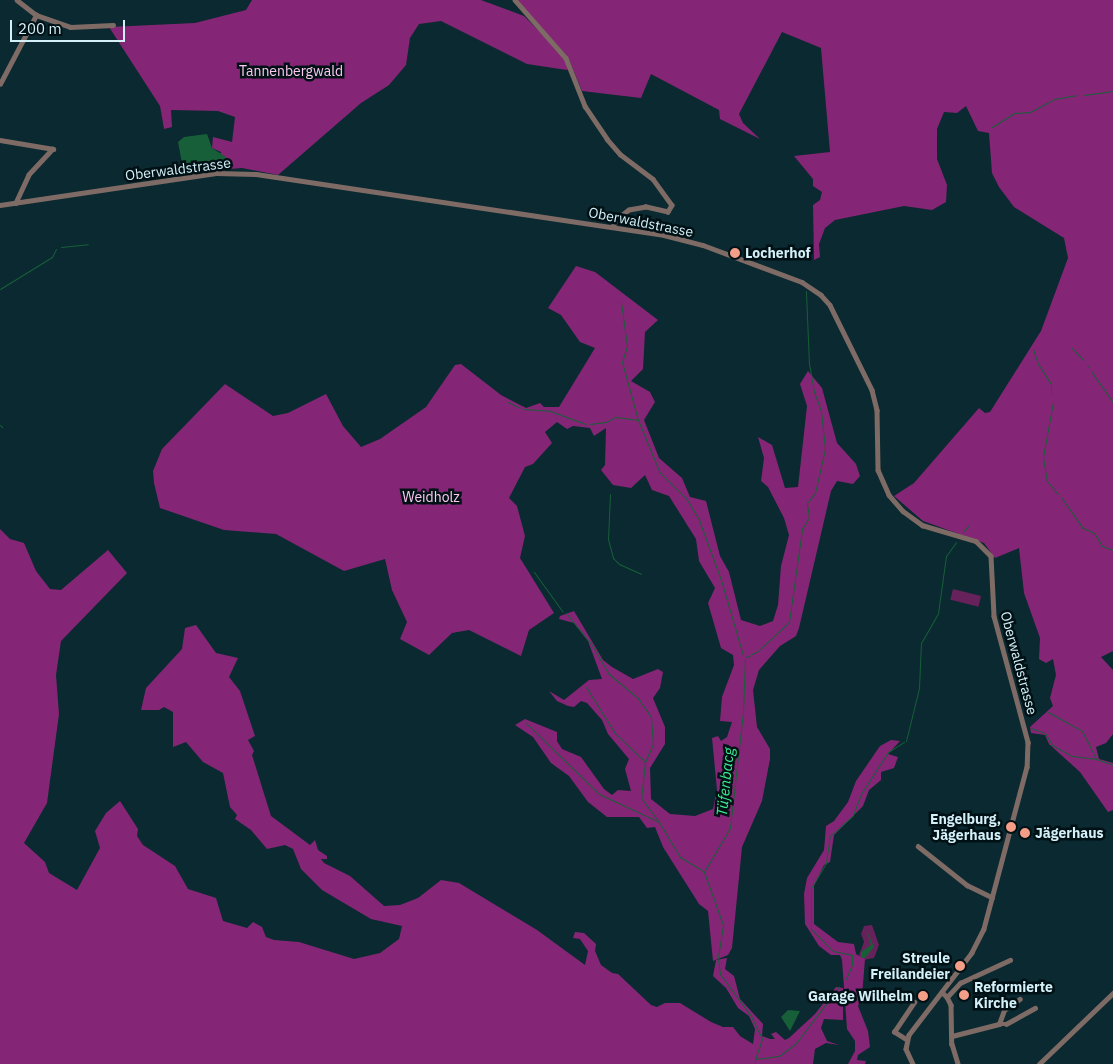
<!DOCTYPE html>
<meta charset="utf-8">
<style>
body{margin:0}
#map{position:relative;width:1113px;height:1064px;overflow:hidden;background:#0b2930;font-family:"IBM Plex Sans",sans-serif}
div>[style]{position:absolute}
[style*='--x']{left:calc(var(--x)*1px);top:calc(var(--y)*1px);width:calc(var(--w)*1px);rotate:calc(var(--a)*1deg)}
.green>*{inset:0;background:#67215b;transform-origin:0 0}
.forest>*{inset:0;background:#842675}
.water>*{inset:0;background:#175f38}
.stream>*{height:1px;margin:-0.5px;padding:0 0.5px;transform-origin:0.5px;border-radius:0.5px;background:#175f38}
.minor>*{height:4.5px;margin:-2.25px;padding:0 2.25px;transform-origin:2.25px;border-radius:2.25px;background:#7f6b65}
.dots>*{width:14px;height:14px;translate:-50% -50%;box-sizing:border-box;border:2px solid #001116;border-radius:50%}
span{translate:-50% -50%;white-space:nowrap;text-align:center;line-height:1.15;-webkit-text-stroke:5px #001116;paint-order:stroke}
.park-label{font-size:14px;color:#fcc9ef}
.street-label{font-size:14px;color:#d4f0f8}
.poi-label{font-size:14px;color:#d4f0f8;font-weight:700}
.left{translate:0 -50%;text-align:left}
.right{translate:-100% -50%;text-align:right}
.water-label{font-size:15px;color:#3eea8f;font-style:italic}
.scale{position:absolute;left:10px;top:20px;width:115px;height:22px;box-sizing:border-box;border:2px solid #d4f0f8;border-top:0;padding-left:6px;font-size:15px;line-height:18px;white-space:nowrap;color:#d4f0f8;-webkit-text-stroke:4px #001116;paint-order:stroke}
</style>
<div id="map">
<div class="green">
<div style="left:953px;top:589px;width:29px;height:11px;rotate:14deg"></div>
<div style="clip-path:polygon(872px 925px,879px 945px,874px 958px,863px 960px,859px 955px,864px 942px,861px 934px,864px 926px)"></div>
</div>
<div class="forest">
<div style="clip-path:polygon(252px 0,481px 0,524px 16px,559px 51px,569px 67px,567px 70px,527px 64px,441px 21px,419px 24px,410px 38px,406px 65px,389px 85px,361px 103px,278px 175px,242px 168px,181px 173px,182px 163px,217px 165px,221px 152px,212px 148px,213px 137px,232px 142px,235px 117px,218px 111px,171px 110px,172px 127px,164px 129px,160px 106px,109px 27px,195px 23px,246px 10px)"></div>
<div style="clip-path:polygon(517px 0,1113px 0,1113px 651px,1101px 657px,1113px 670px,1113px 734px,1106px 743px,1096px 747px,1099px 759px,1113px 763px,1113px 810px,1108px 812px,1080px 772px,1049px 744px,1045px 735px,1031px 733px,1030px 727px,1053px 706px,1050px 698px,1056px 675px,1053px 659px,1046px 663px,1039px 659px,1040px 638px,1024px 593px,1019px 548px,995px 558px,984px 543px,923px 521px,894px 496px,914px 483px,979px 408px,985px 413px,990px 412px,1041px 331px,1068px 258px,1064px 238px,1014px 207px,999px 187px,992px 173px,989px 133px,978px 131px,966px 106px,957px 113px,944px 112px,937px 129px,937px 159px,947px 185px,946px 202px,932px 210px,904px 206px,835px 220px,825px 228px,819px 244px,820px 257px,814px 260px,813px 205px,820px 200px,822px 192px,813px 186px,813px 179px,794px 156px,830px 152px,821px 48px,782px 32px,739px 114px,743px 123px,760px 139px,720px 119px,719px 110px,651px 74px,641px 98px,582px 91px,568px 57px)"></div>
<div style="clip-path:polygon(576px 266px,595px 272px,658px 320px,645px 332px,643px 369px,631px 381px,650px 392px,655px 402px,644px 420px,659px 458px,682px 478px,690px 497px,706px 501px,720px 556px,729px 572px,741px 620px,760px 626px,773px 621px,778px 605px,781px 566px,789px 535px,784px 518px,768px 487px,761px 481px,764px 458px,758px 437px,772px 445px,785px 488px,798px 487px,807px 406px,800px 384px,808px 371px,822px 388px,837px 443px,856px 464px,860px 476px,853px 484px,837px 481px,831px 491px,799px 628px,796px 636px,780px 646px,759px 670px,753px 690px,757px 727px,770px 749px,770px 759px,762px 801px,742px 847px,732px 948px,728px 955px,713px 961px,708px 911px,699px 904px,663px 847px,655px 827px,647px 828px,639px 817px,607px 817px,588px 802px,569px 776px,551px 763px,533px 737px,515px 725px,525px 719px,557px 732px,557px 741px,562px 749px,581px 757px,604px 789px,612px 795px,618px 790px,631px 791px,625px 769px,629px 759px,608px 734px,602px 720px,587px 703px,581px 701px,574px 707px,568px 706px,557px 701px,549px 691px,564px 700px,589px 680px,602px 679px,588px 641px,574px 623px,559px 619px,560px 616px,574px 611px,603px 660px,612px 667px,633px 679px,658px 669px,663px 672px,660px 688px,653px 698px,665px 727px,665px 744px,650px 768px,651px 799px,670px 814px,695px 816px,713px 809px,717px 790px,712px 738px,718px 736px,721px 741px,727px 737px,732px 722px,720px 721px,722px 697px,734px 665px,733px 655px,721px 648px,708px 603px,715px 588px,699px 561px,696px 539px,669px 496px,652px 490px,645px 475px,631px 488px,613px 485px,601px 470px,605px 465px,606px 428px,594px 436px,590px 428px,573px 426px,567px 429px,557px 422px,545px 432px,552px 443px,533px 464px,525px 467px,509px 498px,517px 506px,525px 536px,520px 558px,554px 613px,529px 630px,521px 656px,469px 630px,452px 633px,429px 655px,400px 639px,407px 622px,392px 590px,385px 559px,344px 571px,276px 534px,224px 530px,160px 508px,154px 483px,153px 471px,162px 449px,225px 384px,273px 416px,288px 413px,326px 394px,343px 426px,361px 447px,380px 439px,426px 407px,455px 365px,461px 364px,501px 395px,526px 408px,540px 403px,544px 407px,559px 407px,595px 348px,580px 342px,561px 315px,548px 308px)"></div>
<div style="clip-path:polygon(0 529px,10px 539px,24px 543px,36px 571px,50px 589px,61px 590px,108px 550px,127px 573px,61px 641px,56px 675px,59px 714px,47px 803px,24px 843px,45px 862px,49px 873px,77px 890px,100px 848px,95px 831px,106px 813px,120px 801px,138px 829px,137px 836px,143px 845px,175px 866px,188px 889px,216px 898px,223px 921px,247px 928px,253px 922px,262px 927px,266px 937px,274px 940px,299px 942px,354px 959px,380px 953px,399px 939px,402px 926px,371px 919px,322px 890px,301px 869px,293px 849px,285px 845px,267px 849px,251px 830px,235px 819px,237px 815px,230px 807px,223px 773px,203px 762px,186px 742px,173px 747px,173px 712px,164px 707px,159px 710px,141px 710px,146px 688px,182px 649px,185px 628px,196px 625px,216px 653px,238px 658px,229px 677px,240px 691px,255px 736px,248px 740px,254px 751px,252px 755px,271px 816px,310px 845px,315px 840px,318px 850px,327px 856px,327px 859px,321px 859px,324px 863px,350px 876px,384px 906px,400px 905px,418px 898px,441px 880px,459px 883px,537px 930px,585px 965px,588px 951px,580px 939px,573px 938px,575px 932px,584px 933px,596px 944px,595px 951px,601px 965px,612px 973px,618px 974px,651px 1005px,657px 1007px,665px 1003px,680px 1003px,711px 1022px,723px 1027px,733px 1027px,740px 1036px,753px 1044px,755px 1029px,749px 1016px,738px 1008px,726px 988px,713px 976px,716px 960px,727px 958px,725px 969px,734px 976px,740px 999px,763px 1024px,762px 1036px,770px 1039px,775px 1039px,771px 1034px,776px 1032px,785px 1040px,789px 1038px,815px 1014px,836px 987px,843px 988px,843px 1020px,824px 1019px,821px 1028px,827px 1041px,839px 1045px,826px 1043px,815px 1049px,813px 1064px,0 1064px)"></div>
<div style="clip-path:polygon(891px 740px,900px 741px,888px 754px,898px 757px,894px 768px,881px 772px,881px 780px,869px 790px,863px 806px,834px 835px,830px 862px,824px 865px,814px 886px,814px 924px,838px 942px,854px 944px,856px 954px,865px 959px,862px 996px,858px 1006px,868px 1031px,870px 1047px,858px 1055px,857px 1060px,866px 1061px,865px 1064px,848px 1064px,855px 1051px,855px 1041px,847px 1029px,842px 960px,840px 955px,831px 955px,819px 946px,805px 924px,804px 894px,807px 878px,824px 850px,826px 826px,834px 821px,848px 802px,856px 781px,880px 746px)"></div>
</div>
<div class="water">
<div style="clip-path:polygon(207px 134px,212px 148px,226px 157px,227px 163px,182px 163px,178px 142px,184px 137px)"></div>
<div style="clip-path:polygon(866px 929px,874px 947px,865px 958px,861px 958px,861px 952px,871px 945px)"></div>
<div style="clip-path:polygon(788px 1010px,800px 1011px,790px 1031px,781px 1017px)"></div>
</div>
<div class="stream">
<div style="--x:1084;--y:95;--w:29;--a:-8"></div>
<div style="--x:992;--y:127;--w:26;--a:-32"></div>
<div style="--x:1014;--y:113;--w:16;--a:-4"></div>
<div style="--x:1030;--y:112;--w:27;--a:-28"></div>
<div style="--x:1054;--y:99;--w:22;--a:-10"></div>
<div style="--x:61;--y:247;--w:27;--a:-6"></div>
<div style="--x:0;--y:289;--w:61;--a:-31.6"></div>
<div style="--x:52;--y:257;--w:9;--a:-63"></div>
<div style="--x:621;--y:302;--w:44;--a:82.2"></div>
<div style="--x:627;--y:346;--w:17;--a:107"></div>
<div style="--x:622;--y:362;--w:60;--a:74.6"></div>
<div style="--x:1071;--y:347;--w:18;--a:47"></div>
<div style="--x:1033;--y:349;--w:16;--a:72"></div>
<div style="--x:1038;--y:364;--w:24;--a:57"></div>
<div style="--x:1051;--y:384;--w:11;--a:90"></div>
<div style="--x:1087;--y:365;--w:3;--a:45"></div>
<div style="--x:1091;--y:371;--w:39;--a:55"></div>
<div style="--x:508;--y:402;--w:13;--a:27"></div>
<div style="--x:1053;--y:402;--w:56;--a:100.3"></div>
<div style="--x:1043;--y:457;--w:24;--a:81"></div>
<div style="--x:1047;--y:481;--w:17;--a:50"></div>
<div style="--x:524;--y:409;--w:26;--a:4"></div>
<div style="--x:550;--y:411;--w:38;--a:20"></div>
<div style="--x:590;--y:424;--w:16;--a:-7"></div>
<div style="--x:606;--y:422;--w:10;--a:-29"></div>
<div style="--x:615;--y:417;--w:23;--a:7"></div>
<div style="--x:638;--y:420;--w:57;--a:67.5"></div>
<div style="--x:660;--y:473;--w:36;--a:44"></div>
<div style="--x:686;--y:498;--w:26;--a:59"></div>
<div style="--x:699;--y:520;--w:64;--a:69.9"></div>
<div style="--x:721;--y:580;--w:78;--a:73.7"></div>
<div style="--x:0;--y:425;--w:3;--a:45"></div>
<div style="--x:610;--y:494;--w:45;--a:92.5"></div>
<div style="--x:608;--y:539;--w:20;--a:75"></div>
<div style="--x:613;--y:558;--w:8;--a:45"></div>
<div style="--x:619;--y:564;--w:24;--a:24"></div>
<div style="--x:1061;--y:497;--w:38;--a:55"></div>
<div style="--x:1083;--y:528;--w:12;--a:24"></div>
<div style="--x:1094;--y:533;--w:15;--a:58"></div>
<div style="--x:1102;--y:546;--w:12;--a:20"></div>
<div style="--x:963;--y:532;--w:8;--a:-50"></div>
<div style="--x:534;--y:572;--w:49;--a:54.1"></div>
<div style="--x:566;--y:613;--w:41;--a:50.9"></div>
<div style="--x:592;--y:645;--w:34;--a:60"></div>
<div style="--x:609;--y:674;--w:38;--a:40"></div>
<div style="--x:638;--y:698;--w:23;--a:56"></div>
<div style="--x:651;--y:717;--w:27;--a:86"></div>
<div style="--x:653;--y:744;--w:20;--a:114"></div>
<div style="--x:645;--y:762;--w:36;--a:96"></div>
<div style="--x:641;--y:798;--w:30;--a:53"></div>
<div style="--x:759;--y:650;--w:41;--a:-43"></div>
<div style="--x:789;--y:622;--w:94;--a:-82"></div>
<div style="--x:802;--y:529;--w:13;--a:-58"></div>
<div style="--x:809;--y:518;--w:15;--a:-98"></div>
<div style="--x:807;--y:503;--w:13;--a:-51"></div>
<div style="--x:815;--y:493;--w:45;--a:-77.2"></div>
<div style="--x:825;--y:449;--w:38;--a:-96"></div>
<div style="--x:821;--y:411;--w:20;--a:-110"></div>
<div style="--x:814;--y:392;--w:28;--a:-100"></div>
<div style="--x:809;--y:364;--w:73;--a:-92.4"></div>
<div style="--x:752;--y:654;--w:7;--a:-27"></div>
<div style="--x:746;--y:657;--w:5;--a:-22"></div>
<div style="--x:586;--y:687;--w:54;--a:57.8"></div>
<div style="--x:615;--y:733;--w:42;--a:44"></div>
<div style="--x:1048;--y:712;--w:39;--a:29"></div>
<div style="--x:1082;--y:731;--w:31;--a:63"></div>
<div style="--x:1096;--y:759;--w:18;--a:19"></div>
<div style="--x:526;--y:723;--w:102;--a:44.2"></div>
<div style="--x:599;--y:794;--w:66;--a:25"></div>
<div style="--x:659;--y:822;--w:41;--a:59"></div>
<div style="--x:680;--y:857;--w:27;--a:31"></div>
<div style="--x:1031;--y:728;--w:15;--a:20"></div>
<div style="--x:1045;--y:733;--w:14;--a:60"></div>
<div style="--x:1052;--y:745;--w:23;--a:29"></div>
<div style="--x:1072;--y:756;--w:23;--a:7"></div>
<div style="--x:906;--y:741;--w:55;--a:-76.2"></div>
<div style="--x:919;--y:688;--w:45;--a:-87.5"></div>
<div style="--x:921;--y:643;--w:34;--a:-60"></div>
<div style="--x:938;--y:613;--w:58;--a:-82"></div>
<div style="--x:946;--y:556;--w:17;--a:-54"></div>
<div style="--x:718;--y:957;--w:32;--a:-81"></div>
<div style="--x:723;--y:925;--w:56;--a:-109.7"></div>
<div style="--x:704;--y:872;--w:51;--a:-59.4"></div>
<div style="--x:730;--y:828;--w:116;--a:-83.6"></div>
<div style="--x:743;--y:713;--w:55;--a:-87.9"></div>
<div style="--x:718;--y:959;--w:15;--a:82"></div>
<div style="--x:720;--y:974;--w:52;--a:53.6"></div>
<div style="--x:751;--y:1016;--w:25;--a:64"></div>
<div style="--x:762;--y:1039;--w:21;--a:109"></div>
<div style="--x:846;--y:979;--w:15;--a:-67"></div>
<div style="--x:852;--y:965;--w:10;--a:-90"></div>
<div style="--x:852;--y:955;--w:19;--a:-168"></div>
<div style="--x:833;--y:951;--w:31;--a:-135"></div>
<div style="--x:811;--y:929;--w:41;--a:-90"></div>
<div style="--x:811;--y:888;--w:29;--a:-59"></div>
<div style="--x:826;--y:863;--w:27;--a:-82"></div>
<div style="--x:830;--y:836;--w:31;--a:-42"></div>
<div style="--x:853;--y:815;--w:22;--a:-69"></div>
<div style="--x:861;--y:794;--w:50;--a:-57.3"></div>
<div style="--x:888;--y:752;--w:19;--a:-32"></div>
<div style="--x:755;--y:1064;--w:5;--a:-90"></div>
<div style="--x:755;--y:1059;--w:24;--a:-7"></div>
<div style="--x:779;--y:1056;--w:21;--a:-37"></div>
<div style="--x:796;--y:1043;--w:71;--a:-52.5"></div>
</div>
<div class="minor">
<div style="--x:17;--y:0;--w:24;--a:38"></div>
<div style="--x:36;--y:15;--w:36;--a:19"></div>
<div style="--x:70;--y:27;--w:43;--a:-2.7"></div>
<div style="--x:515;--y:0;--w:77;--a:48.7"></div>
<div style="--x:566;--y:58;--w:52;--a:68.4"></div>
<div style="--x:585;--y:106;--w:40;--a:56"></div>
<div style="--x:607;--y:139;--w:20;--a:49"></div>
<div style="--x:620;--y:154;--w:41;--a:37.1"></div>
<div style="--x:653;--y:179;--w:32;--a:54"></div>
<div style="--x:672;--y:205;--w:8;--a:120"></div>
<div style="--x:668;--y:212;--w:23;--a:-167"></div>
<div style="--x:646;--y:207;--w:17;--a:170"></div>
<div style="--x:629;--y:210;--w:15;--a:143"></div>
<div style="--x:617;--y:219;--w:9;--a:117"></div>
<div style="--x:0;--y:84;--w:78;--a:-62.4"></div>
<div style="--x:0;--y:140;--w:54;--a:9.6"></div>
<div style="--x:53;--y:149;--w:35;--a:133"></div>
<div style="--x:29;--y:175;--w:31;--a:115"></div>
<div style="--x:0;--y:205;--w:218;--a:-8.4"></div>
<div style="--x:216;--y:173;--w:40;--a:1.4"></div>
<div style="--x:256;--y:174;--w:413;--a:8.5"></div>
<div style="--x:664;--y:235;--w:40;--a:14.4"></div>
<div style="--x:703;--y:245;--w:106;--a:20.5"></div>
<div style="--x:802;--y:282;--w:23;--a:34"></div>
<div style="--x:821;--y:295;--w:13;--a:48"></div>
<div style="--x:830;--y:305;--w:95;--a:63.7"></div>
<div style="--x:872;--y:390;--w:21;--a:76"></div>
<div style="--x:877;--y:410;--w:60;--a:89"></div>
<div style="--x:878;--y:470;--w:27;--a:66"></div>
<div style="--x:889;--y:495;--w:21;--a:49"></div>
<div style="--x:903;--y:511;--w:24;--a:36"></div>
<div style="--x:922;--y:525;--w:56;--a:16.5"></div>
<div style="--x:976;--y:541;--w:21;--a:45"></div>
<div style="--x:991;--y:556;--w:60;--a:87.1"></div>
<div style="--x:994;--y:616;--w:131;--a:74.9"></div>
<div style="--x:1028;--y:742;--w:25;--a:92"></div>
<div style="--x:1027;--y:767;--w:168;--a:104.9"></div>
<div style="--x:984;--y:929;--w:27;--a:117"></div>
<div style="--x:972;--y:953;--w:103;--a:127.5"></div>
<div style="--x:909;--y:1035;--w:14;--a:102"></div>
<div style="--x:906;--y:1049;--w:17;--a:65"></div>
<div style="--x:918;--y:846;--w:63;--a:38.5"></div>
<div style="--x:967;--y:885;--w:28;--a:26"></div>
<div style="--x:942;--y:992;--w:7;--a:45"></div>
<div style="--x:947;--y:997;--w:19;--a:-47"></div>
<div style="--x:960;--y:983;--w:55;--a:-24.7"></div>
<div style="--x:947;--y:997;--w:9;--a:63"></div>
<div style="--x:951;--y:1005;--w:39;--a:89"></div>
<div style="--x:952;--y:1044;--w:21;--a:73"></div>
<div style="--x:999;--y:1024;--w:7;--a:0"></div>
<div style="--x:1006;--y:1024;--w:33;--a:-29"></div>
<div style="--x:952;--y:1036;--w:49;--a:-14.3"></div>
<div style="--x:999;--y:1024;--w:15;--a:-70"></div>
<div style="--x:1004;--y:1010;--w:19;--a:-35"></div>
<div style="--x:907;--y:1040;--w:15;--a:-148"></div>
<div style="--x:894;--y:1032;--w:36;--a:-56"></div>
<div style="--x:1039;--y:1064;--w:103;--a:-43.8"></div>
</div>
<div class="dots">
<div style="left:735px;top:253px;background:#f49e88"></div>
<div style="left:1011px;top:827px;background:#f49e88"></div>
<div style="left:1025px;top:833px;background:#f49e88"></div>
<div style="left:960px;top:966px;background:#f49e88"></div>
<div style="left:964px;top:995px;background:#f49e88"></div>
<div style="left:923px;top:996px;background:#f49e88"></div>
</div>
<div class="park-label">
<span style="left:291px;top:71px">Tannenbergwald</span>
<span style="left:431px;top:497px">Weidholz</span>
</div>
<div class="street-label">
<span style="left:178px;top:169px;rotate:-7deg">Oberwaldstrasse</span>
<span style="left:641px;top:222px;rotate:11deg">Oberwaldstrasse</span>
<span style="left:1019px;top:663px;rotate:75deg">Oberwaldstrasse</span>
</div>
<div class="poi-label">
<span class="left" style="left:745px;top:253px">Locherhof</span>
<span class="right" style="left:1001px;top:827px">Engelburg,<br>Jägerhaus</span>
<span class="left" style="left:1035px;top:833px">Jägerhaus</span>
<span class="right" style="left:950px;top:966px">Streule<br>Freilandeier</span>
<span class="left" style="left:974px;top:995px">Reformierte<br>Kirche</span>
<span class="right" style="left:913px;top:996px">Garage Wilhelm</span>
</div>
<div class="water-label">
<span style="left:725px;top:782px;rotate:-84deg">Tüfenbacg</span>
</div>
<div class="scale">200 m</div>
</div>
